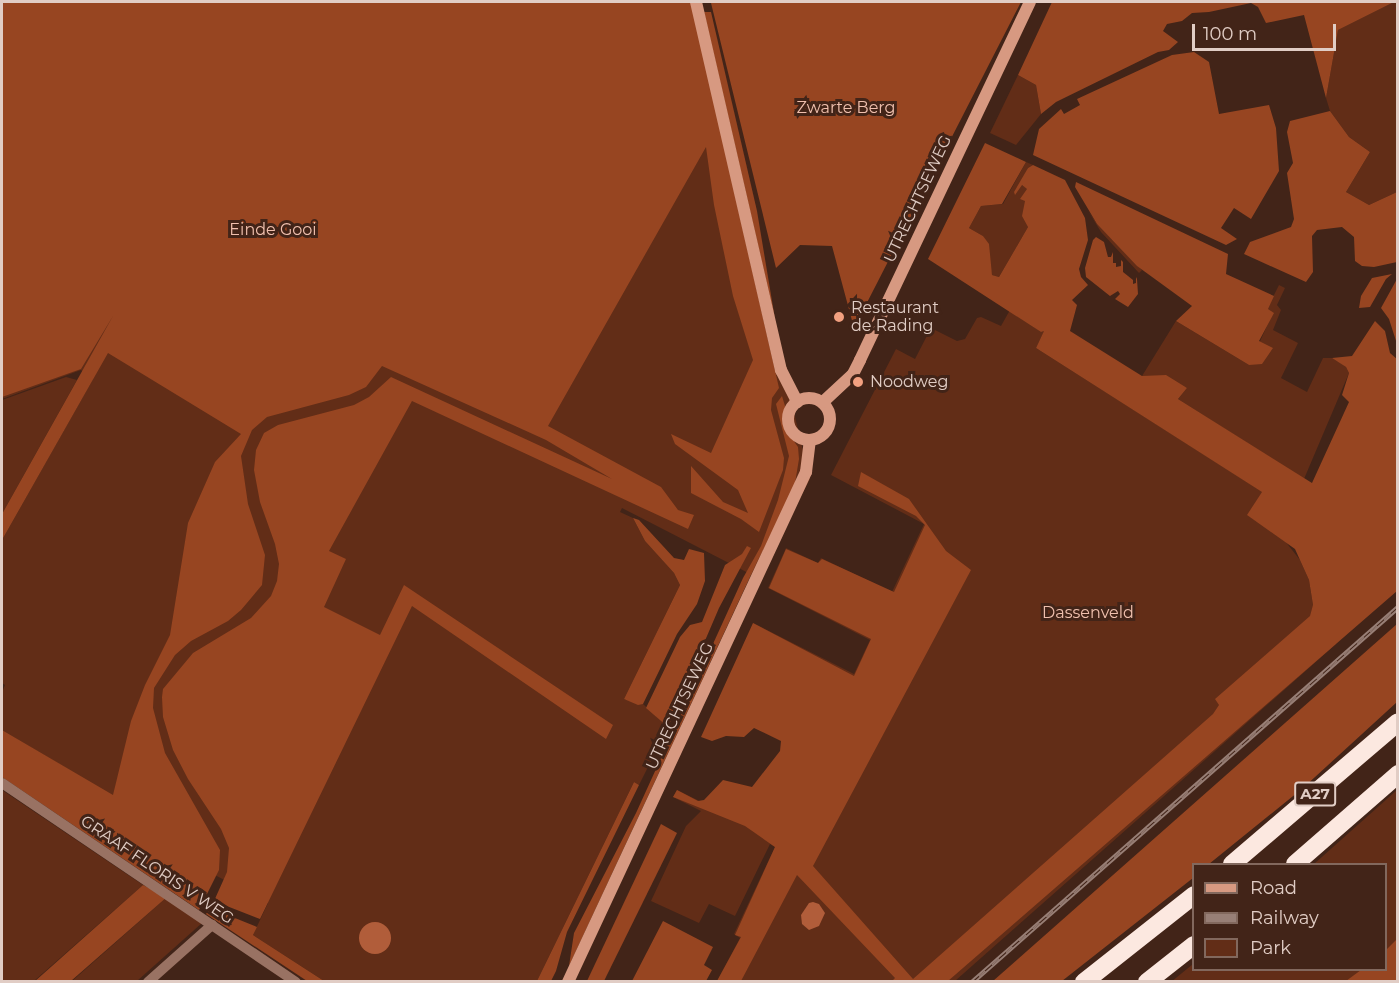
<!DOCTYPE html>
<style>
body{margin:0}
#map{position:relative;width:1399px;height:983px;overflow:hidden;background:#422418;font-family:Montserrat,sans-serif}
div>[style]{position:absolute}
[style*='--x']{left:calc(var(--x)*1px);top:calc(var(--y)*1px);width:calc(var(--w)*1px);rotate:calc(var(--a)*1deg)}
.green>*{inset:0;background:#622d17}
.forest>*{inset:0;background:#974521}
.water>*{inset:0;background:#b15d3a}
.round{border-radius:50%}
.street>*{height:10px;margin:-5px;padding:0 5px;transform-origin:5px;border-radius:5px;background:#997263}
.secondary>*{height:12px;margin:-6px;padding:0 6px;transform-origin:6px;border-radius:6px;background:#d79981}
.secondary>.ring{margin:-6px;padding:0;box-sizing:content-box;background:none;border:12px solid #d79981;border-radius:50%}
.highway>*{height:18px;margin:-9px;padding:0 9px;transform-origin:9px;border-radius:9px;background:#fce8e0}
.rail>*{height:5px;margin-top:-2.5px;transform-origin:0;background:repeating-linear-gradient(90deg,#422418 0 9px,#987f76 0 18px);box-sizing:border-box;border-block:2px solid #987f76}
.dots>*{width:16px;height:16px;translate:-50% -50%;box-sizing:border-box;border:3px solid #422418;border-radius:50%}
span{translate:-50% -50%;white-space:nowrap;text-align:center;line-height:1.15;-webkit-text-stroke:6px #422418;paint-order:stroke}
.shield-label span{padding:2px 4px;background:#422418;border:2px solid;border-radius:4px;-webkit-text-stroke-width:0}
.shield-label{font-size:15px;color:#e1cdc5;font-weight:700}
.park-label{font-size:16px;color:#f0c0ae}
.street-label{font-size:16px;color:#e1cdc5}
.poi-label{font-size:16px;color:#e1cdc5}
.left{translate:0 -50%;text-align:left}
.frame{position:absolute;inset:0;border:3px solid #e1cdc5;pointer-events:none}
.legend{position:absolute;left:1192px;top:863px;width:195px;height:108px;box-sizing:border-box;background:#422418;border:2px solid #82685d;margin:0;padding:8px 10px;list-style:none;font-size:18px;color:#e1cdc5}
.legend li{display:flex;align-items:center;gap:12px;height:30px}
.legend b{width:30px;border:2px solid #82685d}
.scale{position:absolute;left:1192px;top:24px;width:144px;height:27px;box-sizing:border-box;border:3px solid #e1cdc5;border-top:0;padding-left:8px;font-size:18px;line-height:21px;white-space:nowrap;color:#e1cdc5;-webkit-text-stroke:4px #422418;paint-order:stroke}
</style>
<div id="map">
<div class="green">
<div style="clip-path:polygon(2px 2px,695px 2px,810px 479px,758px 578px,622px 508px,620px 512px,633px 518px,645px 541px,674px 573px,680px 585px,624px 699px,643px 704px,668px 727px,639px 785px,634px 782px,537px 981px,324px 981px,253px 935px,268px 903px,179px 856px,81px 777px,2px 730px,2px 692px,5px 685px,2px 683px,2px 540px,93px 379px,81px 370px,2px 399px)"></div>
<div style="clip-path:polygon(1392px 3px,1397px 3px,1397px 192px,1369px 205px,1346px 192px,1370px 152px,1349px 137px,1330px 111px,1326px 98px,1338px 30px)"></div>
<div style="clip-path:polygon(1018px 75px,1036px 85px,1041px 114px,1016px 145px,990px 133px)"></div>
<div style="clip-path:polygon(1026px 162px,1033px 165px,1028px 168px,1022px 185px,1028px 189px,1025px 210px,1028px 227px,999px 277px,992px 275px,983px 236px,969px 228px,981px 206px,1003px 204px)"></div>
<div style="clip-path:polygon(1087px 209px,1097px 224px,1142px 270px,1139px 273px,1101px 232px)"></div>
<div style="clip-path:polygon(1279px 285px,1285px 288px,1277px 305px,1281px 310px,1273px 330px,1298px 343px,1281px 378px,1307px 392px,1323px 358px,1332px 358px,1339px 362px,1346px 367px,1349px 373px,1304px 479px,1178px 399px,1187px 388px,1142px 376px,1176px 321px,1249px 365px,1273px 313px,1267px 309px)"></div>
<div style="clip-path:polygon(1010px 310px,1041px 332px,1045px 330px,1036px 348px,1263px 492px,1248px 515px,1285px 541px,1300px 560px,1309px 580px,1313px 605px,1336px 644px,955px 981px,717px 981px,740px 938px,734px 934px,775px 847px,770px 844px,735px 916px,709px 904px,699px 923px,651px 901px,686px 826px,701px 811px,673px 797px,677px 790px,777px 839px,816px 757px,753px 623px,854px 674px,870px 640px,768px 588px,786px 548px,818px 563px,821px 558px,892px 592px,924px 524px,831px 475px,896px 349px,915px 359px,931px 328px,957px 341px,965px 339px,977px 318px,981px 317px,1001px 326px)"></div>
<div style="clip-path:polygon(66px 377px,77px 380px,2px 514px,2px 400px)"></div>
<div style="clip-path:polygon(2px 790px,143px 885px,34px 981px,2px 981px)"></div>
<div style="clip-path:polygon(1397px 790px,1397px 981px,1171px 982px,1193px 964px,1194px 970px,1386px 970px,1386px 864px,1314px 864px)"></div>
<div style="clip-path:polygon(167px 897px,202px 923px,137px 981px,71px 982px)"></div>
</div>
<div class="forest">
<div style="clip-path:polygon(2px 2px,691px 2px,779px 388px,772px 398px,771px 410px,784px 458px,783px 470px,759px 532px,741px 519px,691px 493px,691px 466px,723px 502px,748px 513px,738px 490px,675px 444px,671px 434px,711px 453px,753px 360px,733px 296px,714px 205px,706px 147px,548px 426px,661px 487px,678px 510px,694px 515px,688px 529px,412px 401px,329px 551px,346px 559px,324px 607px,380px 635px,404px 585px,613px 725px,606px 739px,412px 606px,260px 919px,214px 901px,227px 872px,229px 848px,221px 829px,188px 779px,173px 750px,163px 717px,162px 697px,163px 689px,193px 653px,251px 618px,271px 596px,277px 581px,279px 564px,275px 544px,260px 502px,254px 470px,256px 450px,264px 433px,278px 425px,354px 405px,369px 397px,391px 377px,612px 479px,546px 440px,382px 366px,366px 387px,349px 395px,267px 417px,252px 430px,241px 456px,248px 504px,265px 555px,262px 585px,241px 610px,228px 621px,191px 641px,175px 655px,154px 688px,153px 708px,165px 753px,220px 850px,219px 870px,199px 910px,2px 777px,2px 730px,113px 795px,131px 721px,145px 685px,170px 635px,188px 523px,215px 462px,241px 434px,108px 353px,2px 540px,2px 514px,113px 316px,81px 369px,2px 397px)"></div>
<div style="clip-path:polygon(707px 2px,1021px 2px,854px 328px,832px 246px,800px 245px,776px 268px,711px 3px)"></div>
<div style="clip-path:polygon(1052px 2px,1397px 2px,1398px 3px,1392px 3px,1338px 30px,1326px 98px,1304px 15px,1266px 23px,1258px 7px,1251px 3px,1209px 12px,1192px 13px,1182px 21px,1167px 24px,1163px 31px,1178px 42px,1169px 50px,1158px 52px,1056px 102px,1041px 114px,1036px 85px,1018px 75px)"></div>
<div style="clip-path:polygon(704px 12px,711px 12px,757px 211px,775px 319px)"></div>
<div style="clip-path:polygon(1194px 52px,1209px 62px,1219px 114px,1269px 105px,1276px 128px,1279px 171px,1251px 219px,1234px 208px,1221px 228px,1237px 239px,1226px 245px,1033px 155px,1039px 129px,1061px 109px,1064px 114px,1080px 105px,1077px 99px,1172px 55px)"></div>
<div style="clip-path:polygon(1330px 111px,1349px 137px,1370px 152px,1346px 192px,1369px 205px,1397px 192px,1397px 262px,1374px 267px,1362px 266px,1355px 261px,1354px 237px,1342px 227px,1317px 230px,1312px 236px,1313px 272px,1306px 282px,1244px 254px,1250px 242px,1291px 227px,1294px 219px,1287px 173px,1293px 163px,1287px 132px,1290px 121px)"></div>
<div style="clip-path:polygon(985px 143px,1026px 162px,1002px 204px,981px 206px,969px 228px,983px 236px,989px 244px,992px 275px,999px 277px,1028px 227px,1022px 216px,1025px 201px,1020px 199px,1027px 189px,1022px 185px,1015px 195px,1014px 192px,1028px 168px,1033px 165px,1065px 180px,1085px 218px,1088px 240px,1079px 269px,1081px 277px,1088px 285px,1072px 300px,1077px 305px,1070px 331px,1142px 376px,1166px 375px,1187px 388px,1178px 399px,1312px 483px,1349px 402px,1342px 395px,1349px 373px,1346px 367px,1332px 358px,1352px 356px,1375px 321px,1385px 331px,1390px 353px,1398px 360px,1397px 591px,948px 981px,892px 981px,895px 978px,797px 875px,741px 981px,717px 981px,741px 937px,735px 935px,775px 847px,745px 826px,673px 797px,677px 790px,698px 801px,704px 800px,723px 780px,752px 787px,780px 751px,781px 741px,754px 728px,744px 737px,726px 736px,712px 741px,701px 737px,753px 623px,854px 676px,871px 639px,769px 588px,786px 549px,818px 563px,822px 559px,894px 592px,925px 525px,916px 516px,858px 486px,861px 472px,909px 499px,946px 551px,971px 570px,813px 866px,913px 979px,1213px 714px,1219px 705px,1215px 699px,1310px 616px,1313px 605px,1309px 580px,1295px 549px,1247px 515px,1262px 492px,1036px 348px,1044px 331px,1041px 332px,928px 259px)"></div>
<div style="clip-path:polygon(1076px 182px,1228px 254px,1226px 274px,1274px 296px,1268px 309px,1274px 313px,1259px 341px,1273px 348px,1262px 364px,1249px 365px,1176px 321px,1192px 306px,1137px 266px,1097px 224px,1075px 187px)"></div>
<div style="clip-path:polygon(1096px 237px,1104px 242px,1108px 257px,1111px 257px,1113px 252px,1113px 263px,1116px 263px,1116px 267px,1121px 266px,1121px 260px,1123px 262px,1123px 272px,1133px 280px,1133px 284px,1136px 283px,1136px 277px,1137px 279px,1138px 294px,1128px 307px,1115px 299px,1120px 294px,1118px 291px,1110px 296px,1086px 277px,1085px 268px,1093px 240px)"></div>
<div style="clip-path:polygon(1392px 274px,1386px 279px,1370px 307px,1359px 308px,1361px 296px,1372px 278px)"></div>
<div style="clip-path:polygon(1397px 279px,1397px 344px,1389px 319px,1381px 308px)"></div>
<div style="clip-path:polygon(782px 396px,785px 406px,784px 427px,798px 447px,799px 459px,794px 489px,757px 562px,569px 966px,574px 933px,636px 813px,743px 578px,761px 546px,778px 500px,789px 456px,776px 404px)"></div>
<div style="clip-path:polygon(633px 518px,639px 520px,674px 558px,684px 560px,689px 549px,704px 553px,705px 581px,697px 604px,677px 634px,643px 704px,638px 705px,624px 699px,680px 585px,674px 573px,645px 541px)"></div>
<div style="clip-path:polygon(747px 546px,751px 548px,719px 608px,668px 727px,646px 708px,680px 637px,690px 625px,702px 622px,725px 565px,742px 554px)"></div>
<div style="clip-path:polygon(1397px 624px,1397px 702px,1303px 788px,1209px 864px,1194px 864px,1193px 878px,1062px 981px,993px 981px)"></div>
<div style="clip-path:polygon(634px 782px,639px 785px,567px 932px,556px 971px,551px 981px,537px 981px)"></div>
<div style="clip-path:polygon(661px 824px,677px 833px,604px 981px,587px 981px)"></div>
<div style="clip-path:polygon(143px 885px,167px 897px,71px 981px,34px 982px)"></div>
<div style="clip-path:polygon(210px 908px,257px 927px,253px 935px,324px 981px,307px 981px,206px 914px)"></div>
<div style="clip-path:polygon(663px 921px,713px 947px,704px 965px,712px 970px,706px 981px,632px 981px)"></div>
<div style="clip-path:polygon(1397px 939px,1397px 981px,1346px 981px,1361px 970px,1386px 970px,1386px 950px)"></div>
</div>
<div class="water">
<div style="clip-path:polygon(813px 902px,819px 904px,825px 913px,819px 926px,809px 930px,802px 924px,801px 915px,809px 903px)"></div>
<div class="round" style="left:359px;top:922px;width:32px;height:32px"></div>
</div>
<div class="street">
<div style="--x:2;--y:783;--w:355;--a:34.1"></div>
<div style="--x:148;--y:982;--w:86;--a:-41.7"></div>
</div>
<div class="secondary">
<div style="--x:696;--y:2;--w:378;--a:77"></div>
<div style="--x:781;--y:370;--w:36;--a:63"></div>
<div class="ring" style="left:788px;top:398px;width:30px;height:30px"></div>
<div style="--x:823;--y:402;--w:41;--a:-43"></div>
<div style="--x:853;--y:374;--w:16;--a:-63"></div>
<div style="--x:860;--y:360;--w:396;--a:-64.6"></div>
<div style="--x:568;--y:982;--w:563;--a:-64.98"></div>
<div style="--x:806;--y:472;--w:32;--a:-83"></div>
</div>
<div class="highway">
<div style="--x:1232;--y:864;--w:218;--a:-40.5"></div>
<div style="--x:1295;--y:864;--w:137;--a:-41.1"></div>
<div style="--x:1084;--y:982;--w:140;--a:-38.3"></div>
<div style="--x:1147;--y:982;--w:60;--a:-38.2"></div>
</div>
<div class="rail">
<div style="--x:972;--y:982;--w:568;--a:-41.36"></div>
</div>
<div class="dots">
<div style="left:839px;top:317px;background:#f2a080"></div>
<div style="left:858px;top:382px;background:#f2a080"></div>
</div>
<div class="shield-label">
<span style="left:1315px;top:794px">A27</span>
</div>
<div class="park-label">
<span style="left:846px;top:108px">Zwarte Berg</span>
<span style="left:273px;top:230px">Einde Gooi</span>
<span style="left:1088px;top:613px">Dassenveld</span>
</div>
<div class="street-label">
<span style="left:918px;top:199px;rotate:-65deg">UTRECHTSEWEG</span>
<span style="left:680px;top:706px;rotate:-65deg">UTRECHTSEWEG</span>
<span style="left:157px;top:870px;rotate:34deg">GRAAF FLORIS V WEG</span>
</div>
<div class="poi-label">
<span class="left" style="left:851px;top:317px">Restaurant<br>de Rading</span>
<span class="left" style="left:870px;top:382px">Noodweg</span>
</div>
<div class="frame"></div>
<ul class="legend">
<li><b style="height:8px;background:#d79981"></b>Road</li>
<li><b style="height:8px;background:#987f76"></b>Railway</li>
<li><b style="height:16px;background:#622d17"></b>Park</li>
</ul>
<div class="scale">100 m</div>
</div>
